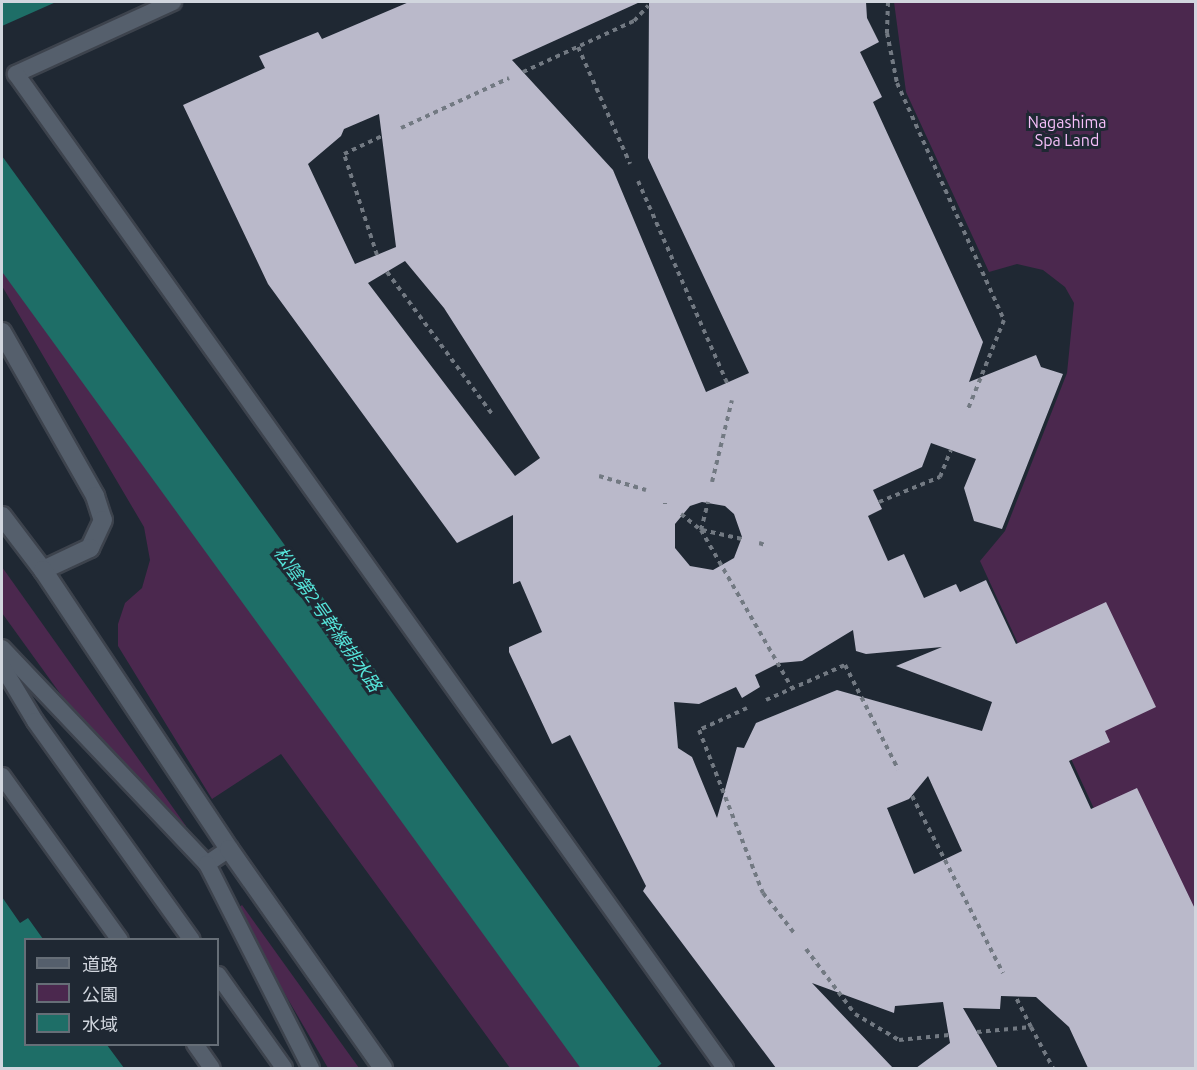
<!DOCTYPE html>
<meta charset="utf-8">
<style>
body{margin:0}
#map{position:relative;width:1197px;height:1070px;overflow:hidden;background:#1f2833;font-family:Ubuntu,"Noto Sans JP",sans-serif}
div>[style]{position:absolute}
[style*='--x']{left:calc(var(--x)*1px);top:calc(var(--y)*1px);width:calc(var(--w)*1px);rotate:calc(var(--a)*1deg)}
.green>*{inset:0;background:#4b284e}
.water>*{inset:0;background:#1e6e67;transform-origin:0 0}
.building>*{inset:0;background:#bab9ca}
.path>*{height:4px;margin-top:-2px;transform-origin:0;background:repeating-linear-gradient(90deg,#727982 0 4.5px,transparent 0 9px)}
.roads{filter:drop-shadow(2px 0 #3d434d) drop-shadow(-2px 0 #3d434d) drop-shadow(0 2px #3d434d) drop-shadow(0 -2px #3d434d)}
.service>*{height:16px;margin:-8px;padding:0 8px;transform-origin:8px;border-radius:8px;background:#555f6c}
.tertiary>*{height:18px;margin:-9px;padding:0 9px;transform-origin:9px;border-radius:9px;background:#555f6c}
span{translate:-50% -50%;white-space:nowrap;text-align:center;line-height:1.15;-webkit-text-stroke:6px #1f2833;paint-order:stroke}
.park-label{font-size:16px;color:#f6bffa}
.water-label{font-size:18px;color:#55e6db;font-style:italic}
.frame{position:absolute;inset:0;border:3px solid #d1d6de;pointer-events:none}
.legend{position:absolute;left:24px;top:938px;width:195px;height:108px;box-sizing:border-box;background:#1f2833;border:2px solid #666e77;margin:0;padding:8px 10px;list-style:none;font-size:18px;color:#d1d6de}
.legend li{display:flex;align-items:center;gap:12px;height:30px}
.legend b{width:30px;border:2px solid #666e77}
</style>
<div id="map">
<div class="green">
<div style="clip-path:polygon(894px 2px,1195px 2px,1195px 1028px,980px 561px,1005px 531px,1067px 373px,1074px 303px,1065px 287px,1043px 270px,1017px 264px,989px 272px,906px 92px)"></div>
<div style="clip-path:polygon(2px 239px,592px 1068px,510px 1068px,281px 754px,212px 799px,118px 646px,118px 624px,125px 603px,142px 588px,150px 560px,144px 527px,2px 286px)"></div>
<div style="clip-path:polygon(2px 567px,186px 826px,180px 830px,72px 710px,2px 613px)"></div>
<div style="clip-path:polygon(242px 905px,359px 1068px,328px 1068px,236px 910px)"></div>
</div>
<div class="water">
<div style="clip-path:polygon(2px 2px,56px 2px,2px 26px)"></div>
<div style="left:2px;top:156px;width:1122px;height:68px;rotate:54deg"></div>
<div style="clip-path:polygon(2px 897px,20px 923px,28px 918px,43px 939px,26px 940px,26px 1044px,107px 1045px,124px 1068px,2px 1068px)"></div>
</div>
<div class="building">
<div style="clip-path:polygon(evenodd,409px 2px,640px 2px,512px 60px,613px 170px,706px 392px,749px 373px,648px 158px,649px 2px,866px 2px,867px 18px,879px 42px,860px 52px,882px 97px,873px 102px,983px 342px,969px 382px,1036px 355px,1041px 367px,1063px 374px,1002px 529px,974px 521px,964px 488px,976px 459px,931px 443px,922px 467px,873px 490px,882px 509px,868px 516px,888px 561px,904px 554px,924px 598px,956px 584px,960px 592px,986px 580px,1016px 644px,1106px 602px,1156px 707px,1105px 731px,1110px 742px,1069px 761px,1091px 809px,1137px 788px,1196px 911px,1196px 1068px,1088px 1068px,1069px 1027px,1036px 997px,1001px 996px,1000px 1009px,963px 1008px,998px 1068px,916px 1068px,950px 1043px,943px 1002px,895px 1006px,894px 1013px,812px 983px,893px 1068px,776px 1068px,643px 891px,646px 886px,570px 735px,552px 744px,509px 652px,509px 647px,542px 632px,520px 581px,513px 584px,513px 515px,457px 543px,268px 284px,183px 105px,265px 68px,259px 56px,318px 32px,322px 39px,409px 2px,379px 114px,396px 247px,355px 264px,308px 164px,341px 136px,344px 129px,379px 114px,409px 2px,405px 261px,444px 308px,540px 458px,515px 476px,368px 283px,405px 261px,409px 2px,702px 502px,725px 506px,734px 514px,742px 537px,734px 558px,713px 570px,690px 566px,675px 548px,675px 524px,690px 506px,702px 502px,409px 2px,853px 630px,856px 651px,866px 654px,942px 647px,896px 666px,992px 702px,982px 731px,837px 690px,756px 723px,744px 748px,737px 747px,717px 818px,692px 757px,678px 748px,674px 702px,699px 704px,736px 687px,742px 698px,760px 687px,755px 675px,779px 663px,802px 661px,853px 630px,409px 2px,928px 776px,962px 851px,914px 874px,887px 808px,909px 799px,928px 776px)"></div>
</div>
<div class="path">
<div style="--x:888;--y:2;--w:31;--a:92"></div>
<div style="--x:887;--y:33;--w:51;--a:78.7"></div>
<div style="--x:897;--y:83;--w:260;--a:65.7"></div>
<div style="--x:1004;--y:320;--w:96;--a:112"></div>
<div style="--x:578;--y:47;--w:128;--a:66"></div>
<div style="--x:523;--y:72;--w:122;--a:-24.7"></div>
<div style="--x:634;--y:21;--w:21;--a:-47"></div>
<div style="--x:401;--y:128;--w:119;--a:-24.8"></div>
<div style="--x:638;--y:181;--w:221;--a:66.2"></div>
<div style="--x:377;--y:255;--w:106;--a:-108.1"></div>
<div style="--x:344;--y:154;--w:42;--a:-25.3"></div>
<div style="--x:387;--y:272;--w:178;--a:53.5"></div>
<div style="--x:599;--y:476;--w:49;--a:16.6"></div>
<div style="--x:712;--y:482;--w:84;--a:-76.3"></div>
<div style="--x:879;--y:502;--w:66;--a:-22.3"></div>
<div style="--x:940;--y:477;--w:29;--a:-68"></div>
<div style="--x:665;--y:503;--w:1;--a:90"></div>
<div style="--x:681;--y:514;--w:26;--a:39"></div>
<div style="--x:701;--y:530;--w:182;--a:60.1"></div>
<div style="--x:701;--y:530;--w:29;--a:-76"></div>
<div style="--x:702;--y:530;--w:41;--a:12.7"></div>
<div style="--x:759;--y:543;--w:6;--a:18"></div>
<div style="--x:766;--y:700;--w:86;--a:-23.9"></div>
<div style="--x:845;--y:665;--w:117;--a:63"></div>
<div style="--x:747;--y:708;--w:53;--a:155.4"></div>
<div style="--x:699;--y:730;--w:175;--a:68.6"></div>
<div style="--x:763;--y:893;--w:51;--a:52.2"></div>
<div style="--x:912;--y:796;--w:199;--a:62.8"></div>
<div style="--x:806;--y:949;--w:81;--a:53"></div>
<div style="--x:855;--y:1014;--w:51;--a:30.6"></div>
<div style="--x:899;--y:1040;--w:50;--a:-5.7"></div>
<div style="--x:1031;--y:1027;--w:47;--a:61.8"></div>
<div style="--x:977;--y:1032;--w:54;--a:-5.3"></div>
<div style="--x:1031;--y:1027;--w:35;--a:-117"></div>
</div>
<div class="roads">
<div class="service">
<div style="--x:173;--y:2;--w:173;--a:155.4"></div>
<div style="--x:16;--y:74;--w:1221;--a:54.5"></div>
<div style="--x:2;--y:648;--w:298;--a:46.5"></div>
<div style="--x:2;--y:666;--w:64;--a:59"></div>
<div style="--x:35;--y:721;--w:269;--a:54.4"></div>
<div style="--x:2;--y:776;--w:202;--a:54.3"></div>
<div style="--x:229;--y:849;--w:27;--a:146"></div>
<div style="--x:207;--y:864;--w:229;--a:63"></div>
<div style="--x:218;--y:975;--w:114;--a:54.6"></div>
<div style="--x:195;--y:1044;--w:29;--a:55"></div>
</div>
<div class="tertiary">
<div style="--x:2;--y:332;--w:189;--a:60.4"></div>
<div style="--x:95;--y:496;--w:25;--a:72"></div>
<div style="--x:103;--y:520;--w:31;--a:115"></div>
<div style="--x:90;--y:548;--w:52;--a:154.9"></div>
<div style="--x:2;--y:516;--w:68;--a:52.8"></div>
<div style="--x:43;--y:570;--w:335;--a:56.3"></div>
<div style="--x:229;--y:849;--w:268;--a:54.9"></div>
</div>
</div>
<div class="park-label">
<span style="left:1067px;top:131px">Nagashima<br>Spa Land</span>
</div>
<div class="water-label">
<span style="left:328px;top:619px;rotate:55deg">松陰第2号幹線排水路</span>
</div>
<div class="frame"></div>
<ul class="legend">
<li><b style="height:8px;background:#555f6c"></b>道路</li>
<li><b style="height:16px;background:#4b284e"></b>公園</li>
<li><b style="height:16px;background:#1e6e67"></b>水域</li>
</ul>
</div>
